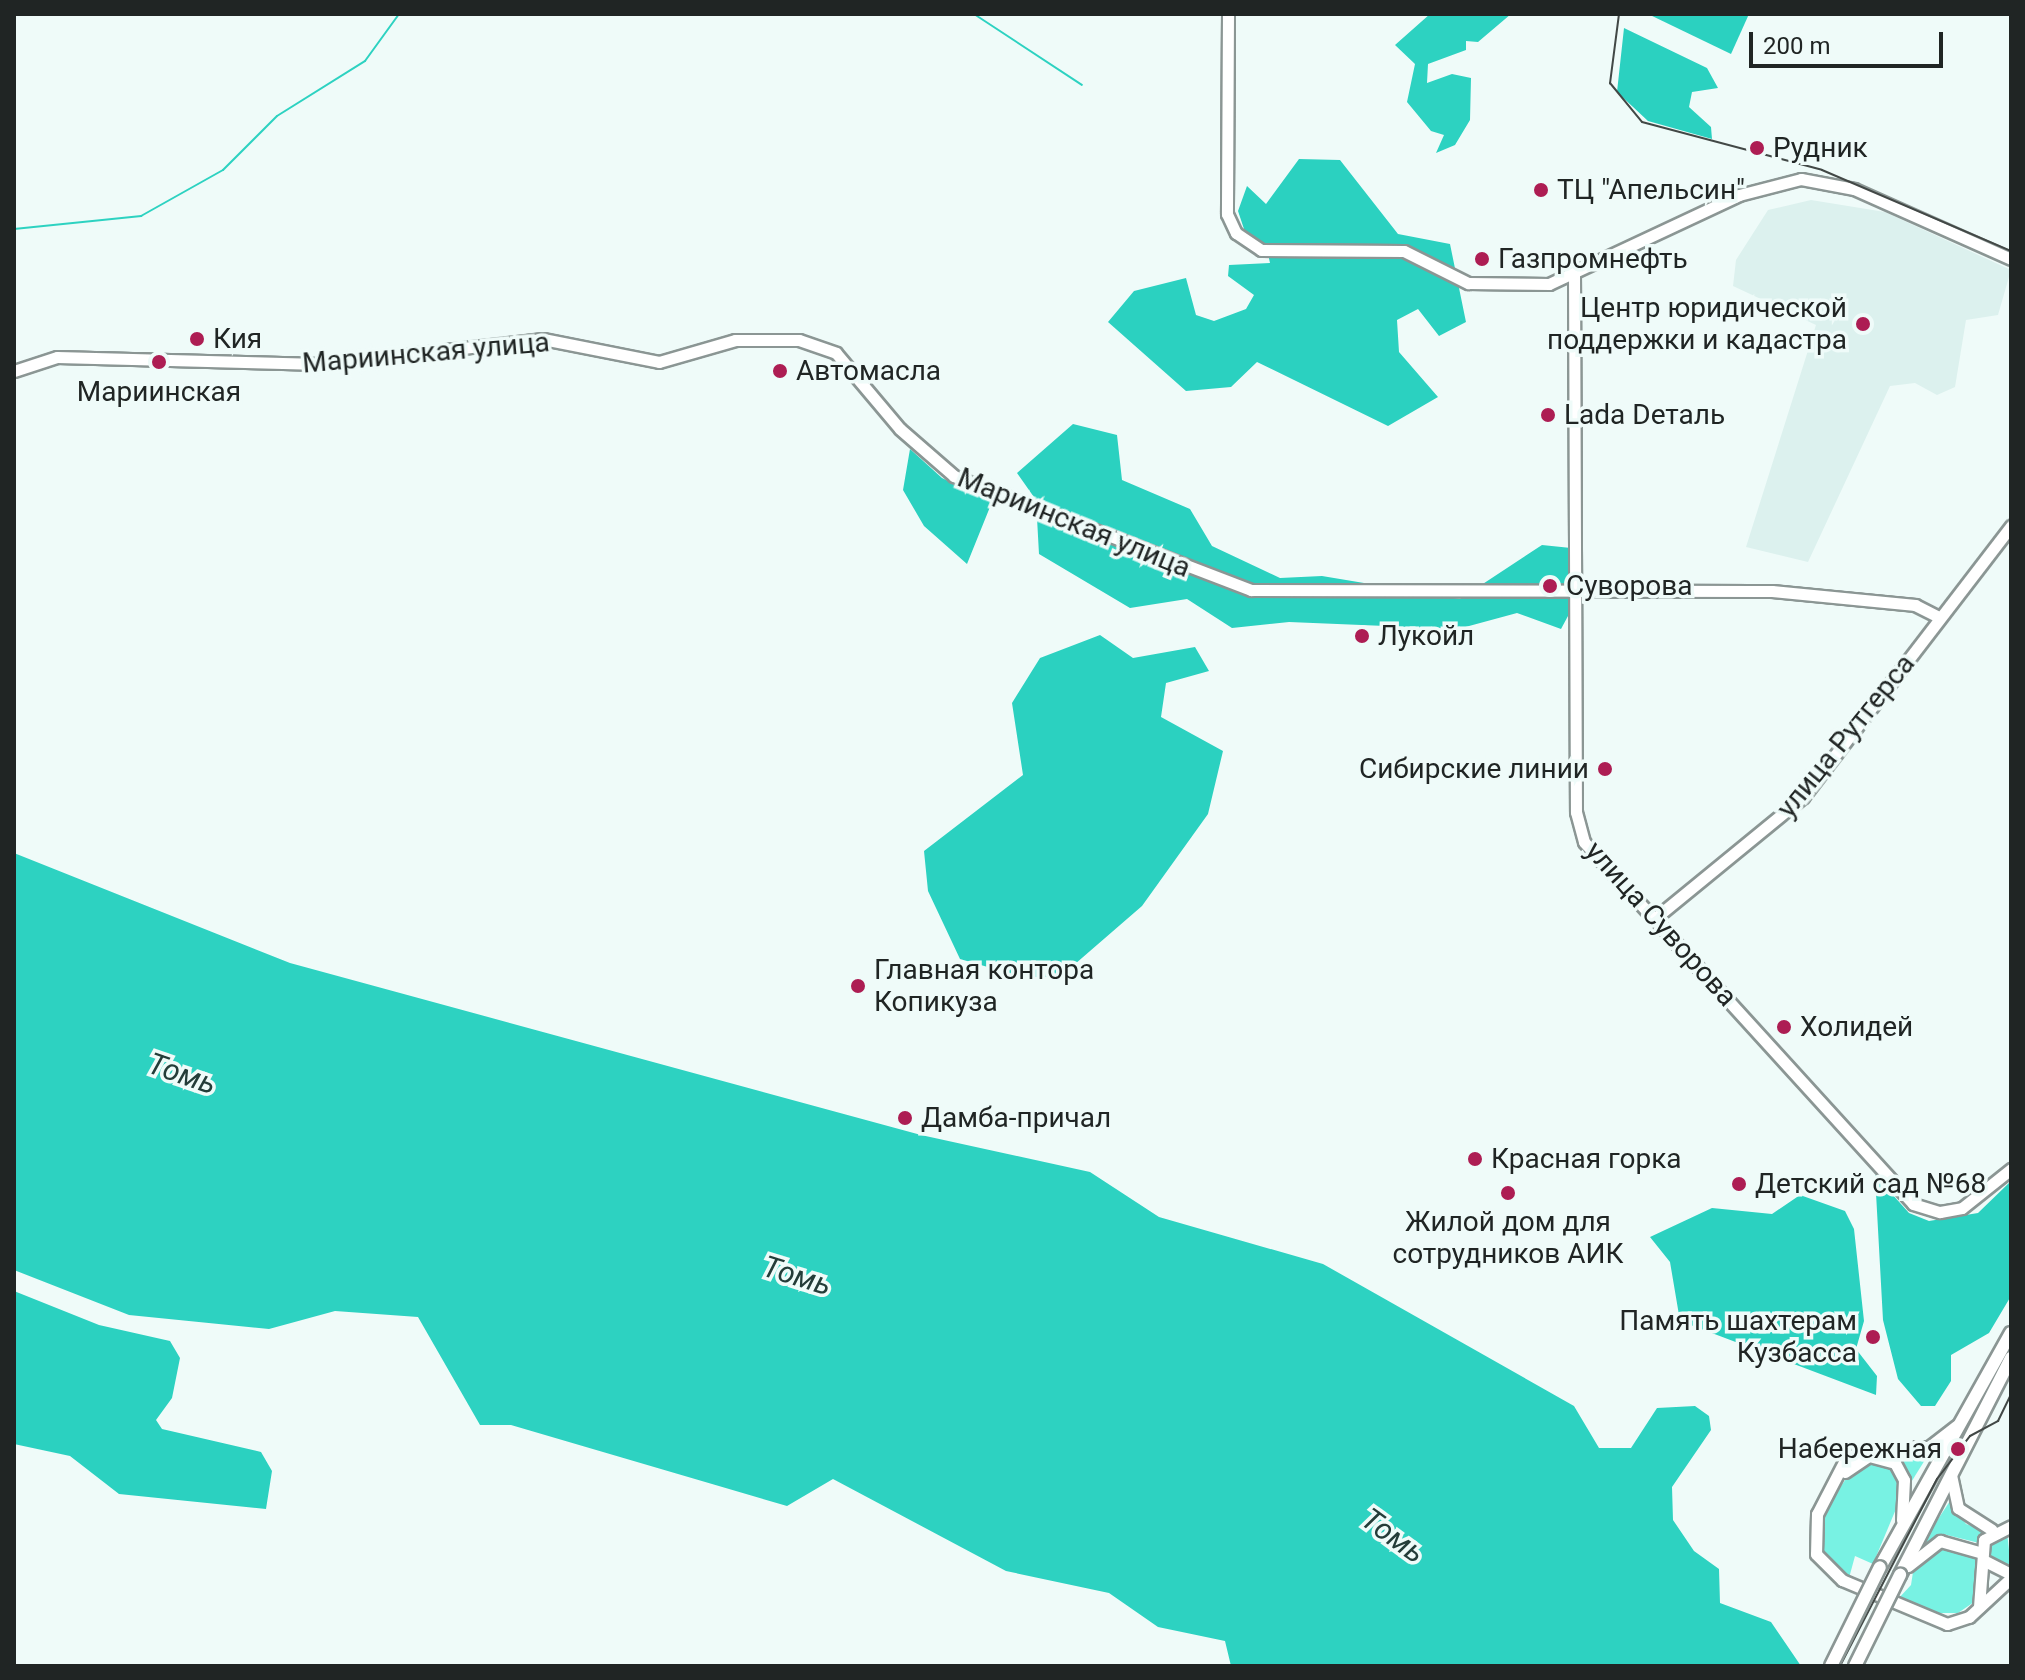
<!DOCTYPE html>
<meta charset="utf-8">
<style>
body{margin:0}
#map{position:relative;width:2025px;height:1680px;overflow:hidden;background:#effbf9;font-family:Roboto,sans-serif}
div>[style]{position:absolute}
[style*='--x']{left:calc(var(--x)*1px);top:calc(var(--y)*1px);width:calc(var(--w)*1px);rotate:calc(var(--a)*1deg)}
.built>*{inset:0;background:#dcf1ee}
.green>*{inset:0;background:#78f2e3}
.forest>*{inset:0;background:#2bd1c0}
.water>*{inset:0;background:#2dd2c1}
.stream>*{height:2px;margin:-1px;padding:0 1px;transform-origin:1px;border-radius:1px;background:#2dd2c1}
.roads{filter:drop-shadow(2px 0 #8b9694) drop-shadow(-2px 0 #8b9694) drop-shadow(0 2px #8b9694) drop-shadow(0 -2px #8b9694)}
.secondary>*{height:11px;margin:-5.5px;padding:0 5.5px;transform-origin:5.5px;border-radius:5.5px;background:#fff}
.primary>*{height:12px;margin:-6px;padding:0 6px;transform-origin:6px;border-radius:6px;background:#fff}
.tram>*{height:2px;margin:-1px;padding:0 1px;transform-origin:1px;border-radius:1px;background:#424846}
.bridges{filter:drop-shadow(2px 0 #8b9694) drop-shadow(-2px 0 #8b9694) drop-shadow(0 2px #8b9694) drop-shadow(0 -2px #8b9694)}
.primary-bridge>*{height:12px;margin:-6px;padding:0 6px;transform-origin:6px;border-radius:6px;background:#fff}
.dots>*{width:22px;height:22px;translate:-50% -50%;box-sizing:border-box;border:4px solid #effbf9;border-radius:50%}
span{translate:-50% -50%;white-space:nowrap;text-align:center;line-height:1.15;-webkit-text-stroke:7px #effbf9;paint-order:stroke}
.poi-label{font-size:28px;color:#202524}
.left{translate:0 -50%;text-align:left}
.right{translate:-100% -50%;text-align:right}
.street-label{font-size:28px;color:#202524}
.water-label{font-size:30px;color:#243d39;font-style:italic}
.frame{position:absolute;inset:0;border:16px solid #202524;pointer-events:none}
.scale{position:absolute;left:1749px;top:32px;width:194px;height:36px;box-sizing:border-box;border:4px solid #202524;border-top:0;padding-left:10px;font-size:24px;line-height:28px;white-space:nowrap;color:#202524;-webkit-text-stroke:6px #effbf9;paint-order:stroke}
</style>
<div id="map">
<div class="built">
<div style="clip-path:polygon(1811px 200px,1885px 212px,2011px 270px,1998px 315px,1966px 320px,1955px 387px,1937px 395px,1915px 383px,1890px 386px,1808px 562px,1746px 547px,1816px 325px,1733px 286px,1736px 260px,1768px 210px)"></div>
</div>
<div class="green">
<div style="clip-path:polygon(1927px 1453px,1928px 1455px,1910px 1484px,1893px 1454px)"></div>
<div style="clip-path:polygon(1882px 1460px,1901px 1479px,1901px 1497px,1873px 1564px,1855px 1556px,1849px 1578px,1820px 1548px,1823px 1513px,1856px 1464px)"></div>
<div style="clip-path:polygon(1950px 1501px,1966px 1524px,1986px 1531px,1979px 1543px,1943px 1534px,1921px 1545px)"></div>
<div style="clip-path:polygon(2007px 1532px,2011px 1568px,2005px 1569px,1992px 1562px,1988px 1548px)"></div>
<div style="clip-path:polygon(1935px 1545px,1972px 1554px,1979px 1564px,1977px 1600px,1958px 1613px,1931px 1613px,1898px 1599px,1911px 1585px,1915px 1559px)"></div>
</div>
<div class="forest">
<div style="clip-path:polygon(1648px 14px,1749px 14px,1731px 54px)"></div>
<div style="clip-path:polygon(1624px 28px,1707px 68px,1718px 88px,1692px 92px,1689px 107px,1711px 127px,1712px 139px,1648px 121px,1617px 92px)"></div>
<div style="clip-path:polygon(1299px 159px,1340px 160px,1398px 234px,1450px 244px,1466px 322px,1439px 336px,1418px 309px,1397px 320px,1399px 352px,1438px 397px,1388px 426px,1257px 362px,1231px 387px,1186px 391px,1108px 322px,1134px 291px,1186px 278px,1196px 315px,1214px 321px,1246px 309px,1254px 295px,1228px 276px,1229px 265px,1270px 263px,1266px 245px,1245px 232px,1238px 211px,1247px 186px,1266px 204px)"></div>
<div style="clip-path:polygon(1073px 424px,1117px 435px,1122px 480px,1190px 509px,1212px 546px,1280px 578px,1322px 576px,1460px 599px,1542px 545px,1571px 548px,1568px 616px,1561px 629px,1517px 613px,1458px 629px,1289px 622px,1232px 628px,1187px 599px,1130px 608px,1039px 554px,1036px 500px,1017px 473px)"></div>
<div style="clip-path:polygon(910px 449px,942px 478px,992px 502px,967px 564px,924px 526px,903px 490px)"></div>
<div style="clip-path:polygon(1100px 635px,1133px 658px,1195px 647px,1209px 671px,1166px 683px,1161px 717px,1223px 751px,1208px 814px,1142px 906px,1060px 977px,1022px 977px,960px 959px,928px 891px,924px 851px,1023px 775px,1012px 703px,1040px 658px)"></div>
<div style="clip-path:polygon(1875px 1175px,1909px 1213px,1929px 1221px,1978px 1213px,2011px 1181px,2011px 1296px,1989px 1333px,1951px 1355px,1951px 1381px,1935px 1406px,1921px 1406px,1898px 1379px,1883px 1320px)"></div>
<div style="clip-path:polygon(1800px 1195px,1845px 1211px,1854px 1229px,1864px 1321px,1856px 1349px,1877px 1376px,1876px 1395px,1680px 1321px,1670px 1262px,1650px 1237px,1712px 1208px,1772px 1214px)"></div>
<div style="clip-path:polygon(14px 1291px,99px 1325px,170px 1341px,180px 1358px,172px 1398px,156px 1420px,162px 1429px,261px 1452px,272px 1471px,266px 1509px,119px 1494px,70px 1456px,14px 1444px)"></div>
</div>
<div class="water">
<div style="clip-path:polygon(1430px 14px,1511px 14px,1478px 42px,1466px 41px,1466px 50px,1428px 64px,1427px 83px,1452px 74px,1471px 78px,1470px 120px,1455px 145px,1436px 153px,1444px 135px,1431px 131px,1407px 102px,1415px 64px,1395px 45px)"></div>
<div style="clip-path:polygon(14px 853px,290px 963px,921px 1135px,1090px 1172px,1159px 1217px,1323px 1264px,1574px 1406px,1599px 1448px,1631px 1448px,1657px 1408px,1695px 1406px,1709px 1416px,1711px 1430px,1672px 1487px,1673px 1520px,1694px 1551px,1719px 1569px,1720px 1603px,1771px 1622px,1801px 1666px,1231px 1666px,1225px 1641px,1158px 1627px,1109px 1593px,1006px 1571px,833px 1479px,787px 1506px,511px 1425px,480px 1425px,418px 1317px,335px 1311px,269px 1329px,129px 1315px,14px 1270px)"></div>
</div>
<div class="stream">
<div style="--x:974;--y:14;--w:129;--a:33.3"></div>
<div style="--x:14;--y:229;--w:128;--a:-5.8"></div>
<div style="--x:141;--y:216;--w:94;--a:-29.3"></div>
<div style="--x:223;--y:170;--w:76;--a:-45"></div>
<div style="--x:277;--y:116;--w:104;--a:-32"></div>
<div style="--x:365;--y:61;--w:58;--a:-54.1"></div>
</div>
<div class="roads">
<div class="secondary">
<div style="--x:1228;--y:14;--w:200;--a:90.3"></div>
<div style="--x:1227;--y:214;--w:21;--a:65"></div>
<div style="--x:1236;--y:233;--w:30;--a:34"></div>
<div style="--x:1261;--y:250;--w:143;--a:0.4"></div>
<div style="--x:1404;--y:251;--w:72;--a:26.6"></div>
<div style="--x:1468;--y:283;--w:81;--a:0.7"></div>
<div style="--x:1549;--y:284;--w:210;--a:-25.1"></div>
<div style="--x:1739;--y:195;--w:64;--a:-14.5"></div>
<div style="--x:1801;--y:179;--w:54;--a:10.7"></div>
<div style="--x:1854;--y:189;--w:172;--a:24"></div>
<div style="--x:1574;--y:273;--w:539;--a:89.79"></div>
<div style="--x:1576;--y:812;--w:31;--a:75"></div>
<div style="--x:1584;--y:842;--w:489;--a:47.7"></div>
<div style="--x:1913;--y:1204;--w:28;--a:17"></div>
<div style="--x:1940;--y:1212;--w:22;--a:-10"></div>
<div style="--x:1962;--y:1208;--w:63;--a:-38.5"></div>
<div style="--x:14;--y:371;--w:45;--a:-18"></div>
<div style="--x:57;--y:357;--w:263;--a:1.5"></div>
<div style="--x:320;--y:364;--w:224;--a:-6.4"></div>
<div style="--x:543;--y:339;--w:118;--a:11.2"></div>
<div style="--x:659;--y:362;--w:79;--a:-16.1"></div>
<div style="--x:735;--y:340;--w:64;--a:0"></div>
<div style="--x:799;--y:340;--w:39;--a:19"></div>
<div style="--x:836;--y:353;--w:99;--a:49.9"></div>
<div style="--x:900;--y:429;--w:72;--a:41"></div>
<div style="--x:954;--y:476;--w:318;--a:21"></div>
<div style="--x:1251;--y:590;--w:521;--a:0.11"></div>
<div style="--x:1772;--y:591;--w:144;--a:5.6"></div>
<div style="--x:1915;--y:605;--w:28;--a:27"></div>
<div style="--x:1654;--y:919;--w:193;--a:-39.3"></div>
<div style="--x:1803;--y:797;--w:342;--a:-52.5"></div>
<div style="--x:1956;--y:1426;--w:34;--a:142"></div>
<div style="--x:1929;--y:1447;--w:59;--a:180"></div>
<div style="--x:1870;--y:1447;--w:28;--a:153"></div>
<div style="--x:1845;--y:1460;--w:61;--a:117.4"></div>
<div style="--x:1817;--y:1514;--w:40;--a:91.4"></div>
<div style="--x:1816;--y:1554;--w:37;--a:45"></div>
<div style="--x:1842;--y:1580;--w:114;--a:22.7"></div>
<div style="--x:1947;--y:1624;--w:23;--a:-18"></div>
<div style="--x:1969;--y:1617;--w:57;--a:-42.9"></div>
<div style="--x:1845;--y:1472;--w:29;--a:-34"></div>
<div style="--x:1869;--y:1456;--w:27;--a:15"></div>
<div style="--x:1895;--y:1463;--w:19;--a:62"></div>
<div style="--x:1904;--y:1480;--w:40;--a:92.9"></div>
<div style="--x:1951;--y:1475;--w:34;--a:78"></div>
<div style="--x:1958;--y:1508;--w:40;--a:32.9"></div>
<div style="--x:1985;--y:1561;--w:29;--a:27"></div>
<div style="--x:1908;--y:1566;--w:41;--a:-38"></div>
<div style="--x:1940;--y:1541;--w:44;--a:15.9"></div>
<div style="--x:1979;--y:1607;--w:67;--a:-85.7"></div>
<div style="--x:1984;--y:1540;--w:30;--a:-27"></div>
</div>
<div class="primary">
<div style="--x:1880;--y:1567;--w:268;--a:-60.8"></div>
<div style="--x:1900;--y:1575;--w:244;--a:-62.9"></div>
</div>
</div>
<div class="tram">
<div style="--x:1619;--y:14;--w:70;--a:97.4"></div>
<div style="--x:1610;--y:83;--w:50;--a:50.6"></div>
<div style="--x:1642;--y:122;--w:186;--a:14.9"></div>
<div style="--x:1822;--y:170;--w:206;--a:23.2"></div>
<div style="--x:1840;--y:1666;--w:211;--a:-62.6"></div>
<div style="--x:1937;--y:1479;--w:54;--a:-52.5"></div>
<div style="--x:1970;--y:1436;--w:32;--a:-28"></div>
<div style="--x:1998;--y:1421;--w:30;--a:-64"></div>
</div>
<div class="bridges">
<div class="primary-bridge">
<div style="--x:1831;--y:1666;--w:110;--a:-63.7"></div>
<div style="--x:1855;--y:1666;--w:102;--a:-63.7"></div>
</div>
</div>
<div class="dots">
<div style="left:1757px;top:148px;background:#ad1d53"></div>
<div style="left:1541px;top:190px;background:#ad1d53"></div>
<div style="left:1482px;top:259px;background:#ad1d53"></div>
<div style="left:1863px;top:324px;background:#ad1d53"></div>
<div style="left:197px;top:339px;background:#ad1d53"></div>
<div style="left:159px;top:362px;background:#ad1d53"></div>
<div style="left:780px;top:371px;background:#ad1d53"></div>
<div style="left:1548px;top:415px;background:#ad1d53"></div>
<div style="left:1550px;top:586px;background:#ad1d53"></div>
<div style="left:1362px;top:636px;background:#ad1d53"></div>
<div style="left:1605px;top:769px;background:#ad1d53"></div>
<div style="left:858px;top:986px;background:#ad1d53"></div>
<div style="left:1784px;top:1027px;background:#ad1d53"></div>
<div style="left:905px;top:1118px;background:#ad1d53"></div>
<div style="left:1475px;top:1159px;background:#ad1d53"></div>
<div style="left:1739px;top:1184px;background:#ad1d53"></div>
<div style="left:1508px;top:1193px;background:#ad1d53"></div>
<div style="left:1873px;top:1337px;background:#ad1d53"></div>
<div style="left:1958px;top:1449px;background:#ad1d53"></div>
</div>
<div class="poi-label">
<span class="left" style="left:1773px;top:148px">Рудник</span>
<span class="left" style="left:1557px;top:190px">ТЦ "Апельсин"</span>
<span class="left" style="left:1498px;top:259px">Газпромнефть</span>
<span class="right" style="left:1847px;top:324px">Центр юридической<br>поддержки и кадастра</span>
<span class="left" style="left:213px;top:339px">Кия</span>
<span class="left" style="left:796px;top:371px">Автомасла</span>
<span style="left:159px;top:392px">Мариинская</span>
<span class="left" style="left:1564px;top:415px">Lada Dеталь</span>
<span class="left" style="left:1566px;top:586px">Суворова</span>
<span class="left" style="left:1378px;top:636px">Лукойл</span>
<span class="right" style="left:1589px;top:769px">Сибирские линии</span>
<span class="left" style="left:874px;top:986px">Главная контора<br>Копикуза</span>
<span class="left" style="left:1800px;top:1027px">Холидей</span>
<span class="left" style="left:921px;top:1118px">Дамба-причал</span>
<span class="left" style="left:1491px;top:1159px">Красная горка</span>
<span class="left" style="left:1755px;top:1184px">Детский сад №68</span>
<span style="left:1508px;top:1238px">Жилой дом для<br>сотрудников АИК</span>
<span class="right" style="left:1857px;top:1337px">Память шахтерам<br>Кузбасса</span>
<span class="right" style="left:1942px;top:1449px">Набережная</span>
</div>
<div class="street-label">
<span style="left:426px;top:353px;rotate:-5deg">Мариинская улица</span>
<span style="left:1074px;top:523px;rotate:22deg">Мариинская улица</span>
<span style="left:1846px;top:736px;rotate:-51deg">улица Рутгерса</span>
<span style="left:1661px;top:924px;rotate:48deg">улица Суворова</span>
</div>
<div class="water-label">
<span style="left:182px;top:1074px;rotate:19deg">Томь</span>
<span style="left:797px;top:1276px;rotate:17deg">Томь</span>
<span style="left:1393px;top:1536px;rotate:36deg">Томь</span>
</div>
<div class="frame"></div>
<div class="scale">200 m</div>
</div>
